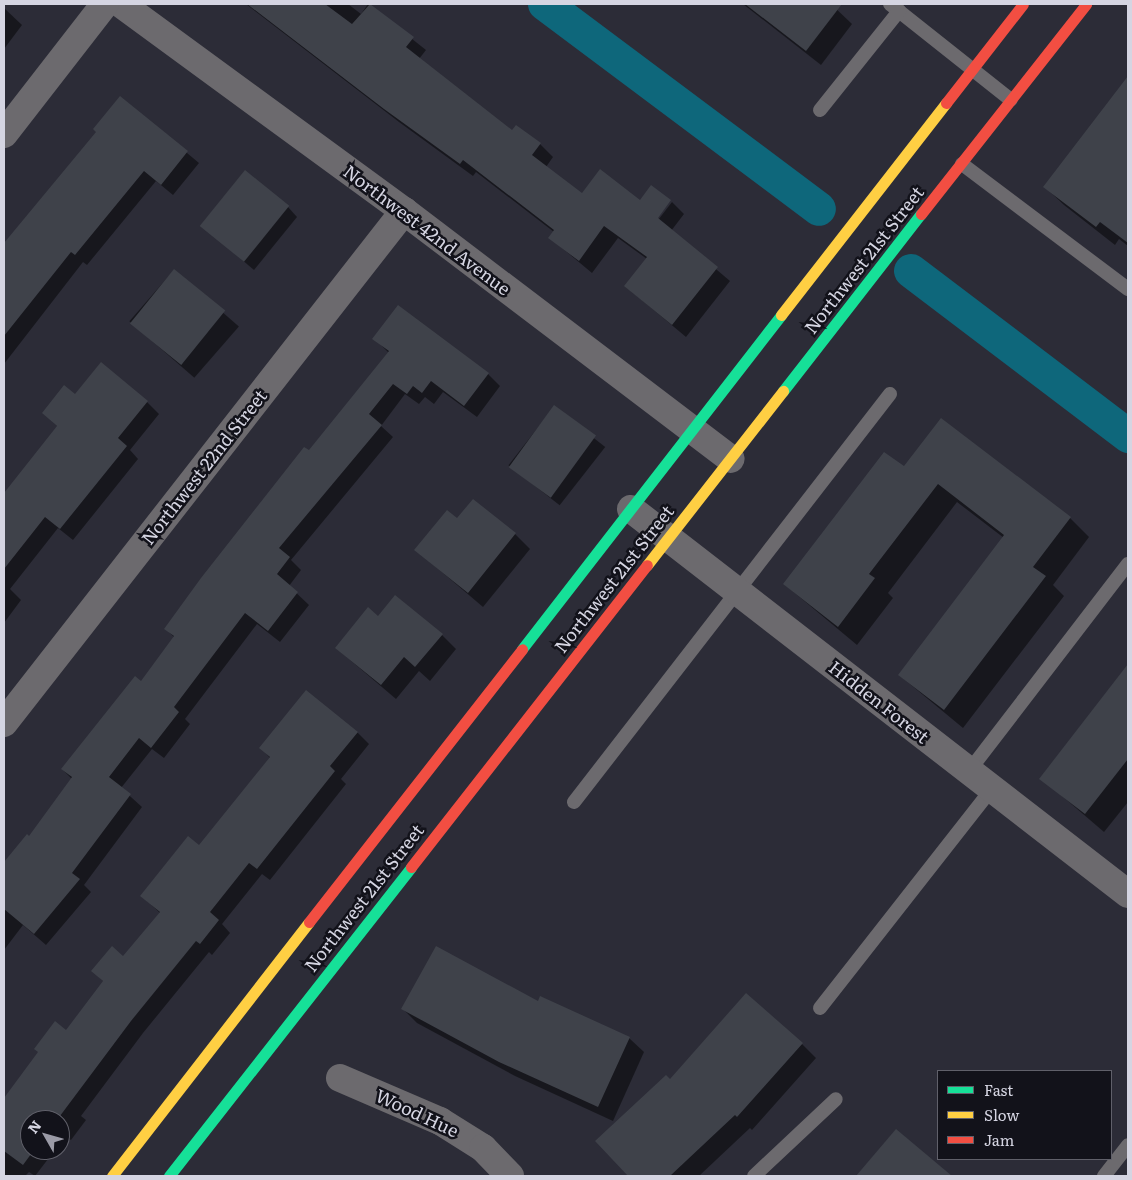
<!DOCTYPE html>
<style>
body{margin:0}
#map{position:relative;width:1132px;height:1180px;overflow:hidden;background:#2c2c37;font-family:Literata,serif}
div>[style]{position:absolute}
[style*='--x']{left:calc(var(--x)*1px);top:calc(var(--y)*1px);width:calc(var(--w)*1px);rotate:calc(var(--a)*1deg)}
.shadow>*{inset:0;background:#0007;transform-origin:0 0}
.canal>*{height:34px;margin:-17px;padding:0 17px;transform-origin:17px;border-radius:17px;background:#0e677b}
.building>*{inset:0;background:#3f424a;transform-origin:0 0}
.lane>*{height:14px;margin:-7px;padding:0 7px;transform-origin:7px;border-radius:7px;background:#6c6a6e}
.street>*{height:28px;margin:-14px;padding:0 14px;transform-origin:14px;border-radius:14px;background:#6c6a6e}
.fast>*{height:11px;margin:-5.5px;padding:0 5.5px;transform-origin:5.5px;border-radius:5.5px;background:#16e098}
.slow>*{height:11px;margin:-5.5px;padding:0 5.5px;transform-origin:5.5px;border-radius:5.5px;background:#ffcf43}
.jam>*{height:11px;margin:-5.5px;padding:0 5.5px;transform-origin:5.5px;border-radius:5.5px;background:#f24e42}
span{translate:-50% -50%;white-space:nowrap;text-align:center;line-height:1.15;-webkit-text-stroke:5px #12121a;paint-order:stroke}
.street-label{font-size:18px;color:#d5d5e2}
.frame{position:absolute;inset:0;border:5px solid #d5d5e2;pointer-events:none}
.legend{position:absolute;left:937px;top:1070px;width:175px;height:90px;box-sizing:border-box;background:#12121a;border:1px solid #60606a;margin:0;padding:6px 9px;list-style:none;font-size:15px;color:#d5d5e2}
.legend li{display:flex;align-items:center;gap:10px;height:25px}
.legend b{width:25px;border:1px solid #60606a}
.north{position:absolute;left:20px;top:1110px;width:50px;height:50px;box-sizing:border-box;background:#12121a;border:1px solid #60606a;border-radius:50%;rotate:308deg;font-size:14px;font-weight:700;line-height:20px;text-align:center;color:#d5d5e2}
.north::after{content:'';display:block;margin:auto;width:18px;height:22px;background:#9a9aa6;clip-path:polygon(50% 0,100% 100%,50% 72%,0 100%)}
</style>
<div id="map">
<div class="shadow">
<div style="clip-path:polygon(246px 4px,348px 4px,361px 14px,368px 4px,426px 50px,419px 59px,512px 132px,540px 144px,553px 157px,546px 167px,582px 195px,655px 224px,672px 202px,684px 214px,671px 231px,730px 281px,686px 337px,625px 286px,647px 259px,618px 238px,592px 273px,550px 238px,554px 232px,476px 172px,473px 176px,399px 122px)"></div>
<div style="clip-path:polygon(743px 4px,831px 4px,852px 24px,821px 65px)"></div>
<div style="clip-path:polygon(4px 8px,22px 25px,4px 49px)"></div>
<div style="clip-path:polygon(1128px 79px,1128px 246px,1119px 239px,1115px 245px,1064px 205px,1045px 187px)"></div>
<div style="clip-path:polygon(120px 97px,199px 163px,173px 195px,156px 181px,87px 265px,83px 262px,4px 364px,4px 245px,97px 132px)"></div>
<div style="clip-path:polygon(288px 207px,297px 217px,254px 270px,202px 226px)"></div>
<div style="left:174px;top:270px;width:86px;height:68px;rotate:41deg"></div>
<div style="clip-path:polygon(374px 338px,488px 374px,500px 386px,477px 417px,443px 392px,434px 404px,425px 397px,419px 404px,405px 394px,381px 426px,393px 437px,291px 560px,301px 570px,289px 586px,309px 605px,280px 642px,257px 624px,185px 719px,190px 724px,164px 758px,152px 749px,121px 788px,142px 807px,84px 885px,91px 892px,46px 945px,23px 925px,4px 950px,4px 864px,27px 836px,29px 838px,72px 779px,62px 769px,141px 683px,175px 638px,166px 629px,389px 353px)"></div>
<div style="clip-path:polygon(76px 396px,147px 402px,159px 414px,130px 450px,138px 459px,73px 540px,58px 528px,10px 589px,21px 600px,4px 623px,4px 495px,58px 427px,43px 413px)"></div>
<div style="left:554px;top:407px;width:65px;height:74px;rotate:38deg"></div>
<div style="clip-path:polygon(941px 420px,1070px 518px,1089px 537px,1053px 585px,1064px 596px,963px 728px,899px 675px,1004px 538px,957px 502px,888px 593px,893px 598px,857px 645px,784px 584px,904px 468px)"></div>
<div style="clip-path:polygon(515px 534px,530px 549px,483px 607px,416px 550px)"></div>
<div style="clip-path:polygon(378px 618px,442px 635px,456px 649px,430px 681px,419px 671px,396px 699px,336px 648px)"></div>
<div style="clip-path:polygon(1128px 667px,1128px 802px,1104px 832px,1041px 778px)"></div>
<div style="clip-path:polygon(357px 732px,369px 744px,341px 779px,346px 784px,270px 880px,262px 874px,222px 924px,230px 933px,212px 955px,209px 952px,143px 1033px,81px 1116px,86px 1120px,71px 1140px,66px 1137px,60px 1144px,60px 1120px,30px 1120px,30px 1150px,55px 1150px,35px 1176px,29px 1172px,25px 1176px,4px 1176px,4px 1100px,39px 1053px,67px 1032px,104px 982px,93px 971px,124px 958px,160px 913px,142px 896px,200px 847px,270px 758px,261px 748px)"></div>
<div style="clip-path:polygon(538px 1003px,629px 1038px,644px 1052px,613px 1121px,515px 1076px,417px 1023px,403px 1009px)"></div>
<div style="clip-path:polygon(802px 1044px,816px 1058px,752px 1130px,750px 1128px,699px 1176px,630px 1176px,597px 1141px,670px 1080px)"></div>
<div style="clip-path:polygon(896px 1131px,951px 1176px,858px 1176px)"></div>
</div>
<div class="canal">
<div style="--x:545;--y:4;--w:342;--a:36.8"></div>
<div style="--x:911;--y:271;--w:273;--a:37.2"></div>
</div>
<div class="building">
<div style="clip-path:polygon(247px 4px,325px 4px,352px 24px,370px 4px,414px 37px,406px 47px,512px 130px,516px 125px,541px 143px,532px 155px,582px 193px,600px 169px,640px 200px,651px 185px,671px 200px,658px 218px,718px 267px,672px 325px,624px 286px,647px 257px,604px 226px,579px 261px,548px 238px,554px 230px,463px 160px,460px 164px,384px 109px)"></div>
<div style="clip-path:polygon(745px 4px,842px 4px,806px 51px)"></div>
<div style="clip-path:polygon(1128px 76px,1128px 243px,1100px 222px,1096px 227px,1043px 187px)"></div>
<div style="clip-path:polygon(120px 96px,188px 151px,161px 185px,144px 171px,75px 255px,71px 252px,4px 336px,4px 243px,96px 132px,93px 129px)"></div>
<div style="left:245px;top:170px;width:57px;height:72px;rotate:39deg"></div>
<div style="left:174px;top:269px;width:66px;height:70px;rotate:39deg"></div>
<div style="clip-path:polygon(398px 305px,489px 373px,464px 406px,431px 381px,422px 393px,413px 386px,407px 394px,393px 384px,369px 414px,382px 425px,279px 548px,290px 557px,277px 574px,298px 592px,268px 631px,245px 613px,174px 707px,179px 712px,151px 748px,139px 738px,109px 777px,131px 794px,72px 873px,80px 879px,34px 934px,4px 909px,4px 862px,27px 834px,29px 836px,72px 777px,61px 769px,135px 676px,141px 681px,174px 636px,164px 629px,201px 578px,304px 447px,309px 450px,389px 351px,372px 339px)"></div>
<div style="clip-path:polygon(101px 362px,148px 401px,118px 438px,127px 446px,60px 529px,45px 517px,4px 569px,4px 493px,57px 426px,42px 413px,64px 385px,75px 394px)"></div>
<div style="left:554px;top:405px;width:52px;height:77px;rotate:36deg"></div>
<div style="clip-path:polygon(941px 418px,1071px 517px,1033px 567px,1046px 576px,944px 710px,898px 675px,1004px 535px,938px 484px,869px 574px,875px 578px,838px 627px,783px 584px,884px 452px,904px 466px)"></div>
<div style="clip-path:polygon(473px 499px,516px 533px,468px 593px,414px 550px,447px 510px,457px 518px)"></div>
<div style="clip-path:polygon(395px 595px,443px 634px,415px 667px,404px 657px,381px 685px,335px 648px,368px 607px,378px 616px)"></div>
<div style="clip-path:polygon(1128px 664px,1128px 759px,1085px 814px,1039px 779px)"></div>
<div style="clip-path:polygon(306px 690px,358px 732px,330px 766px,335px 771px,257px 869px,249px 863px,210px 912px,219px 920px,200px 944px,196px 941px,131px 1021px,57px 1120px,30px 1120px,30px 1150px,34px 1150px,23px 1165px,4px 1151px,4px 1098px,38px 1052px,34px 1049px,55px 1021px,66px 1030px,103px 981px,91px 971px,112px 946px,123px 956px,160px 912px,140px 896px,188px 836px,199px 845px,270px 757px,259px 748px)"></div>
<div style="clip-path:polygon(436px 946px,538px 1001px,540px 996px,630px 1037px,598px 1107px,499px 1062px,401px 1009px)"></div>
<div style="clip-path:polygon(746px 993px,803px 1043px,737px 1117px,735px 1115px,670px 1176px,628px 1176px,595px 1141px,666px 1075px,670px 1079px)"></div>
<div style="clip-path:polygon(896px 1129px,952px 1176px,856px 1176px)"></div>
</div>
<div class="lane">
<div style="--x:890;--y:4;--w:154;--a:38.4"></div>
<div style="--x:820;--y:110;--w:127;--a:-51.4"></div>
<div style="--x:962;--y:164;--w:208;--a:37"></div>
<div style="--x:969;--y:771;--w:261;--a:-52.5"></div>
<div style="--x:574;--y:802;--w:516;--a:-52.24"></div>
<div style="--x:820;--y:1008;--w:278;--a:-51.9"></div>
<div style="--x:754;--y:1176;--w:112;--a:-43.2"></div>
<div style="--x:1104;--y:1176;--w:39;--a:-52"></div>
</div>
<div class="street">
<div style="--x:121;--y:4;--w:351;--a:36.2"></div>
<div style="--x:404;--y:211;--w:410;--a:37.2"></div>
<div style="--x:4;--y:134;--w:165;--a:-52.2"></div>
<div style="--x:631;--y:509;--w:629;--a:37.76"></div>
<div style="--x:4;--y:723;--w:650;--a:-52"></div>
<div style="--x:340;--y:1078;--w:109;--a:23.3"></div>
<div style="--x:440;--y:1121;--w:51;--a:32.1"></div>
<div style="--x:483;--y:1148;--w:39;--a:46"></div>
</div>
<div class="fast">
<div style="--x:783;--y:391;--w:224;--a:-52.1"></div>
<div style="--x:522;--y:649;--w:423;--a:-52.2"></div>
<div style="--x:169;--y:1176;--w:392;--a:-51.9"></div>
</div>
<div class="slow">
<div style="--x:781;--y:315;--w:269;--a:-52.1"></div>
<div style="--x:647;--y:565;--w:221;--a:-52"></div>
<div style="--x:112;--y:1176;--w:321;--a:-52.2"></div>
</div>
<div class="jam">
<div style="--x:946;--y:103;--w:125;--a:-52.1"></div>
<div style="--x:921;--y:214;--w:267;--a:-51.8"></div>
<div style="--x:411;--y:867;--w:383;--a:-52"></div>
<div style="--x:309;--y:922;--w:346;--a:-52"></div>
</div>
<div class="street-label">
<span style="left:427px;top:230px;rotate:37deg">Northwest 42nd Avenue</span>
<span style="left:864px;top:260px;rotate:-52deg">Northwest 21st Street</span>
<span style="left:204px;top:467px;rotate:-52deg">Northwest 22nd Street</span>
<span style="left:614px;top:579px;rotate:-52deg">Northwest 21st Street</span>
<span style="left:879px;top:702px;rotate:38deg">Hidden Forest</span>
<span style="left:364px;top:898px;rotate:-52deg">Northwest 21st Street</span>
<span style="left:417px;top:1113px;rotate:25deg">Wood Hue</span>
</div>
<div class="frame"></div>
<ul class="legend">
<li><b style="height:6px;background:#16e098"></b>Fast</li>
<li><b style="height:6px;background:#ffcf43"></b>Slow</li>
<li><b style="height:6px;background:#f24e42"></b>Jam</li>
</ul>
<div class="north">N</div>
</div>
